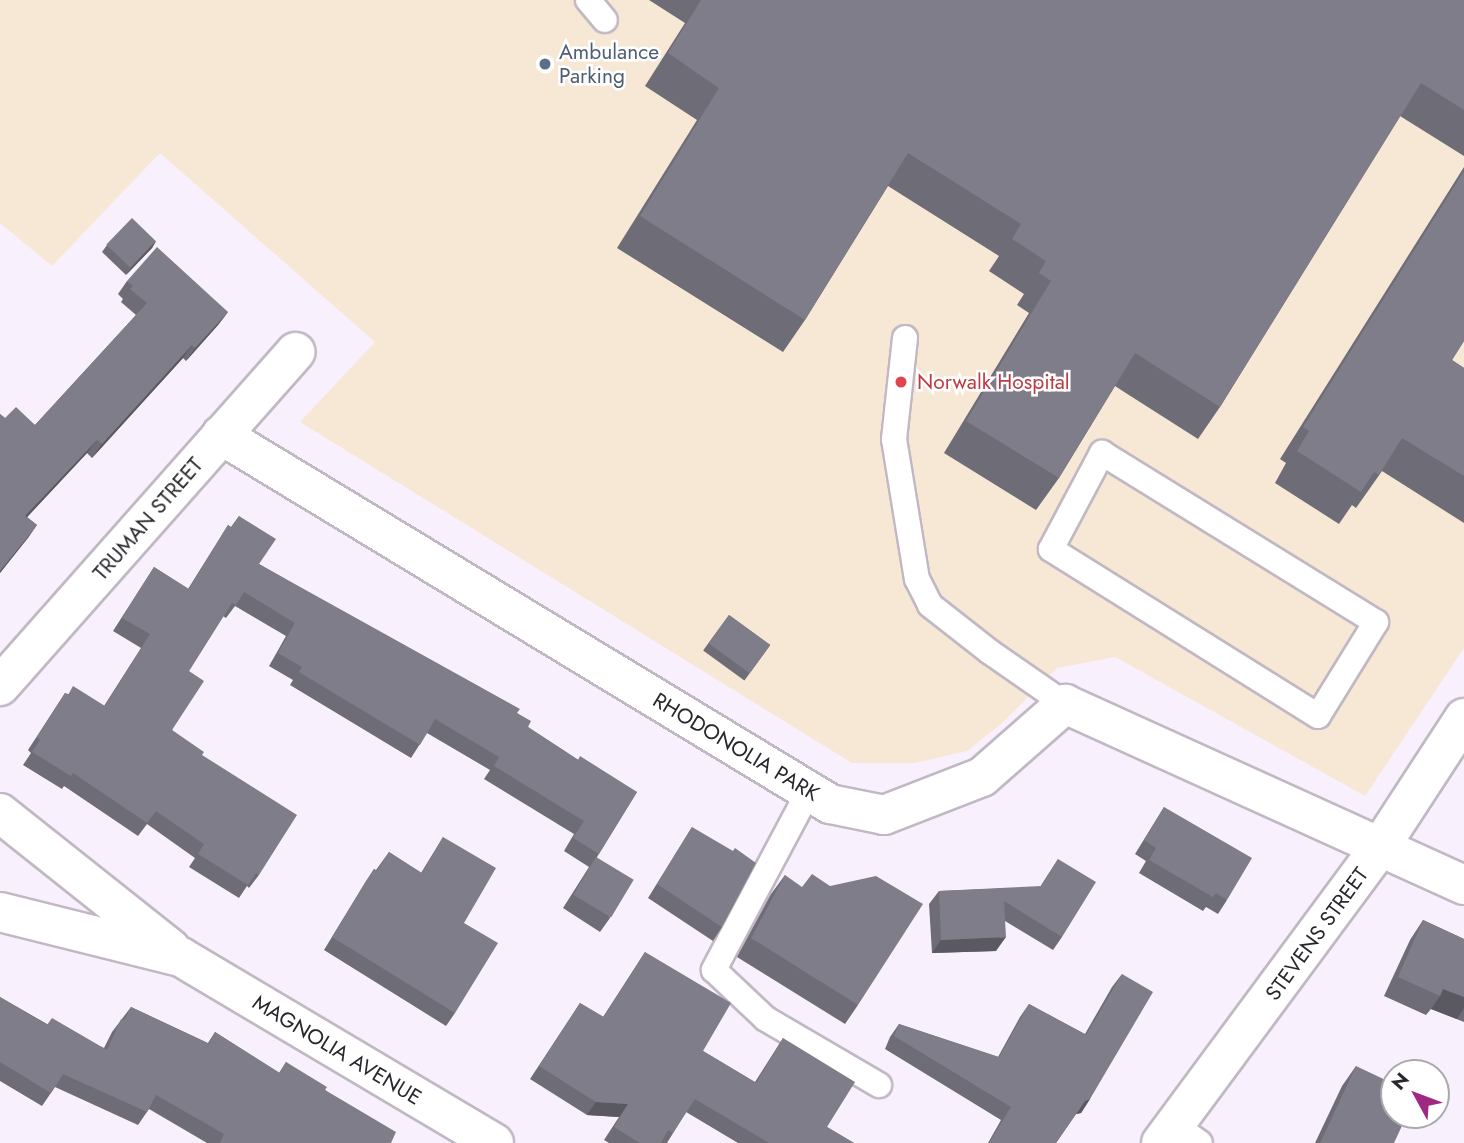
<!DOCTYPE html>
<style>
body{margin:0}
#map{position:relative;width:1464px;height:1143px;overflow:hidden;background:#f9f0fd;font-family:Jost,sans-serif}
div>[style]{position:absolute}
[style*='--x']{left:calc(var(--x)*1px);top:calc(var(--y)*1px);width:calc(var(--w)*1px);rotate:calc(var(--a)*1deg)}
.medical>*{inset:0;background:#f6e8d4}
.roads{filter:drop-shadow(2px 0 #c1b8c4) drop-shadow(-2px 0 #c1b8c4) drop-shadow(0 2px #c1b8c4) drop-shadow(0 -2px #c1b8c4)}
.lane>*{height:24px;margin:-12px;padding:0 12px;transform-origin:12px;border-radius:12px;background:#fff}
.street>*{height:38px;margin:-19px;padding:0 19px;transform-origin:19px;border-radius:19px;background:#fff}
.wall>*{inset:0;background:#6e6c77;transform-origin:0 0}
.shaded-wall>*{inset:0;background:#5a5861}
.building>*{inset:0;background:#807d8a;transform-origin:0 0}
.dots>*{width:19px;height:19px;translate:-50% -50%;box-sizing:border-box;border:4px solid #fff;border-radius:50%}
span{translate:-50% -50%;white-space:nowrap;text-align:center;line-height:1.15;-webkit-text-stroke:5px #fff;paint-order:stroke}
.service-label{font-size:21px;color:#4e5e75}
.left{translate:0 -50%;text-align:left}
.health-label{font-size:21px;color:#be3a42}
.street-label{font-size:21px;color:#2a272c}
.north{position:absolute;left:1380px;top:1059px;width:70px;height:70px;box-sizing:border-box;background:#fff;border:2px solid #aaa9ab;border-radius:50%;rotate:311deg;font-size:19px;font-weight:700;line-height:28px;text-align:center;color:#2a272c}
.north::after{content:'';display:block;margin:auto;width:24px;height:32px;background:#9f2880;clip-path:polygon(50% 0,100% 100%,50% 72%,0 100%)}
</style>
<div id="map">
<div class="medical">
<div style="clip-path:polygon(0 0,1464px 0,1464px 648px,1365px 796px,1115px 657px,1057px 668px,1001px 724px,967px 751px,915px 763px,852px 763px,300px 422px,375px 342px,160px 153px,52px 266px,0 223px)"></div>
</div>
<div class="roads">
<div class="lane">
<div style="--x:588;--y:0;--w:26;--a:50"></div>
<div style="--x:905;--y:338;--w:102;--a:96.2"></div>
<div style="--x:894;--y:439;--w:142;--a:80.7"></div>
<div style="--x:917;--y:579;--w:29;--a:63"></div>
<div style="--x:930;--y:605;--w:76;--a:38.1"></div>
<div style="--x:990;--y:652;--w:91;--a:34.7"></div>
<div style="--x:1102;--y:453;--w:322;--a:31.7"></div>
<div style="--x:1376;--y:622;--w:110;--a:121.7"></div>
<div style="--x:1318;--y:716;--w:315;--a:-148"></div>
<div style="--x:1051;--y:549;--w:109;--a:-62"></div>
<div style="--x:809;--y:791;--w:203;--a:118"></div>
<div style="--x:714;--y:970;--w:71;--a:43.3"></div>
<div style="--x:766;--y:1019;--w:131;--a:30.3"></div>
<div style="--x:1176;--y:1126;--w:29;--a:35"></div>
</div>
<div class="street">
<div style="--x:221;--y:435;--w:712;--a:31.21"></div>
<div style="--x:830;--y:804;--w:55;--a:11.5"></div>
<div style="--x:884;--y:815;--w:105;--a:-21.2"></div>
<div style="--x:982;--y:777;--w:111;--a:-41.3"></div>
<div style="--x:1065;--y:704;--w:438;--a:24.4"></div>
<div style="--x:0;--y:686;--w:446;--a:-48.5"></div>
<div style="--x:0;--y:813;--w:218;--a:38.5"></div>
<div style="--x:0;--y:912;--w:187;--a:14"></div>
<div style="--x:181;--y:957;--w:364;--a:30.7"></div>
<div style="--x:1161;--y:1143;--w:368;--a:-53.5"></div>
<div style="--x:1380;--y:847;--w:154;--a:-56.9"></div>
</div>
</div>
<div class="wall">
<div style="clip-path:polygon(649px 0,1464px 0,1464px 156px,1400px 116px,1220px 407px,1198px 439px,1115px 386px,1059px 478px,1036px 510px,944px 453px,1029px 313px,1017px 305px,1024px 294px,989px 271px,999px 256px,888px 186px,805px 320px,783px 352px,617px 248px,697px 120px,645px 86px,685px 23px)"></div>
<div style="clip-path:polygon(1464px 167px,1464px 341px,1452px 360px,1464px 368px,1464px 523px,1382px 471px,1356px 508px,1352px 505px,1339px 524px,1275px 483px,1286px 463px,1280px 459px)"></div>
<div style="clip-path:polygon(156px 241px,152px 248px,126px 275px,102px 252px,107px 245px)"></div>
<div style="clip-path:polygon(127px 281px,228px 312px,218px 325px,186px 361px,183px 358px,92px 458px,87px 453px,27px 517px,37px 525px,0 573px,0 414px,5px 418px,35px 425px,136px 315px,121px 302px,123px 299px,118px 294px)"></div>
<div style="clip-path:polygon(239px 516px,259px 564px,517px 713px,528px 727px,577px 759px,637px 792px,597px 857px,610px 918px,600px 932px,563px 908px,589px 867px,564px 851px,574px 834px,484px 779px,490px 770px,427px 733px,411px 758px,290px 685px,293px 680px,269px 666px,286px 636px,235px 606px,226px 618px,223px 616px,189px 671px,172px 730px,202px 755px,259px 875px,249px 888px,247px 886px,239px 898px,189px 867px,195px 858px,147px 824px,138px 836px,64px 786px,62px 789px,23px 765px,31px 753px,28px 750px,65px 693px,104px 706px,141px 648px,113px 631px,154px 567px,188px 589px,228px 525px,231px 527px)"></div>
<div style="left:729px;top:615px;width:51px;height:44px;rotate:36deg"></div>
<div style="clip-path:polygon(1164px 807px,1227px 900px,1218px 914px,1206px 907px,1203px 911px,1139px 873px,1146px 861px,1135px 854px)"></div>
<div style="clip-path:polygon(692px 827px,722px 927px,713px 941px,648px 898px)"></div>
<div style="clip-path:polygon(443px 837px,464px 923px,455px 1013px,446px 1026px,324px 950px,366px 881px,374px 869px,376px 870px,389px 852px,421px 873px)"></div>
<div style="clip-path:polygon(1058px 859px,1062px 937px,1053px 950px,1005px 921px,996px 951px,932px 953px,929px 904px,939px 891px,1040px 887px)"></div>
<div style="clip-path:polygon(785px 875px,858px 1005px,845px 1024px,737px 957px,771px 894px)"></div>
<div style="clip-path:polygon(1423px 920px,1464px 939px,1464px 1022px,1431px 1009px,1426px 1015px,1384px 996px,1410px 940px)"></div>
<div style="clip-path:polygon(645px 952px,703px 1051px,755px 1082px,783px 1038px,827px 1127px,854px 1143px,738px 1143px,686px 1112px,667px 1143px,609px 1143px,604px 1140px,619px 1117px,587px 1115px,530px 1079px,580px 1003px,603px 1017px)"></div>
<div style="clip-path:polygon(1122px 974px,1090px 1099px,1081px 1113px,1076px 1114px,1056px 1143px,988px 1143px,1001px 1120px,885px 1049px,890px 1037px,899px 1024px,998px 1057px,1020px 1017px,1029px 1004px,1085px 1034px,1112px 987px)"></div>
<div style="clip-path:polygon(0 997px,47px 1024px,104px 1048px,112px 1032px,131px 1007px,208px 1043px,215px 1032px,279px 1073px,286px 1062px,325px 1090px,391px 1143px,207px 1143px,149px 1109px,138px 1125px,55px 1087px,42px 1106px,0 1081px)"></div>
<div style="clip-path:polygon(1356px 1066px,1394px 1143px,1315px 1143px,1342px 1086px)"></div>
</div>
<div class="shaded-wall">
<div style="clip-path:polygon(156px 241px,152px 248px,126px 275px,131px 268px)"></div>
<div style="clip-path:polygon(228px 312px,218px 325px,186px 361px,195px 348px)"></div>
<div style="clip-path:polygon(192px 345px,183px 358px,92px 458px,102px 444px)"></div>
<div style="clip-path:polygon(97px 440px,87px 453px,16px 529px,25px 516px)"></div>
<div style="clip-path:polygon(37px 525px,28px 538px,0 573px,0 571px)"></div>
<div style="clip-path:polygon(1006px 937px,996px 951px,932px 953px,941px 940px)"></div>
<div style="clip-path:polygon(1443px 989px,1464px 997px,1464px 1008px,1457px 1019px,1431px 1009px,1440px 996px)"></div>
<div style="clip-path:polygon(1090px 1099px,1081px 1113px,1076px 1114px,1085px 1101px)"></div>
<div style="clip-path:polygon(596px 1102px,628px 1104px,619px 1117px,587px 1115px)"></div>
</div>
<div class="building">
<div style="clip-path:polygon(701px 0,1464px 0,1464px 110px,1421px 83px,1220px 407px,1135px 353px,1059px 478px,966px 421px,1051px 281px,1039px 273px,1046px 261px,1012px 239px,1021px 224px,908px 153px,805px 320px,640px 216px,719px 88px,668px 53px)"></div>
<div style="clip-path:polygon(1464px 171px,1464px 341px,1452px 360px,1464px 368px,1464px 476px,1402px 438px,1379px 475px,1374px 472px,1361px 492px,1297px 451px,1309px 431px,1303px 427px)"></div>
<div style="left:132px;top:218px;width:33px;height:37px;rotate:44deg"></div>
<div style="clip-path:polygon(157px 247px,228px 312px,195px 348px,192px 345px,102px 444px,97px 440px,25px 516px,37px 525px,0 571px,0 414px,5px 418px,16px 407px,35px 425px,147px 303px,130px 289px,133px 286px,127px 281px)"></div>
<div style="clip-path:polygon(239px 516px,276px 539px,259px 564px,520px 709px,517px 713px,531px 721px,528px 727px,578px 760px,580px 756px,637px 792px,599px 854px,573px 838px,584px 821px,494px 766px,499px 757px,435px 719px,420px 745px,299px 672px,302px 667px,278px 653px,295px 623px,244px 592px,236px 605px,232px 603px,189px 671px,204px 681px,172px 730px,204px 752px,202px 755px,297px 815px,259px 875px,256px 873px,248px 885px,198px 854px,204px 844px,156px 811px,147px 823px,73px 773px,71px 776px,32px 752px,40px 740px,37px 737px,65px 693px,68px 695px,73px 686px,105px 706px,150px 634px,122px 618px,154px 567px,189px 589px,228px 525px,231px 528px)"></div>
<div style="left:729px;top:615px;width:51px;height:35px;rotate:36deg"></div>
<div style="clip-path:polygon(1164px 807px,1252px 858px,1227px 900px,1216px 893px,1213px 897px,1149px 860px,1156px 848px,1144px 840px)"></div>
<div style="clip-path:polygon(692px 827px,733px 851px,735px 848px,756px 863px,722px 927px,657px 884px)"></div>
<div style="clip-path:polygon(443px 837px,496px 868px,464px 923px,498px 943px,455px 1013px,332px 937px,374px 869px,377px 871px,389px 852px,422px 873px)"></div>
<div style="left:596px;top:857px;width:44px;height:44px;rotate:31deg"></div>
<div style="clip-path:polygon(1058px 859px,1096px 882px,1062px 937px,1004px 901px,1006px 937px,941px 940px,939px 891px,1041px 886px)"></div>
<div style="clip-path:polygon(812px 874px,830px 886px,876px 876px,923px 904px,858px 1005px,751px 938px,785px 875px,802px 887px)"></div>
<div style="clip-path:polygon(1423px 920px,1464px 939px,1464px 997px,1443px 989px,1440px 996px,1398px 977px)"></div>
<div style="clip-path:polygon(645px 952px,731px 1003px,703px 1051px,756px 1083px,783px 1038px,855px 1082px,827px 1127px,854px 1143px,769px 1143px,695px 1099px,673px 1133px,668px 1130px,661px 1143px,640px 1143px,614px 1127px,628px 1104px,596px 1102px,539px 1066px,580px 1003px,604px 1017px)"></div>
<div style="clip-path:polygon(1122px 974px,1153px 992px,1090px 1099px,1085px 1101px,1056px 1143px,989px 1143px,1011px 1107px,894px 1036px,899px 1024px,999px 1057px,1029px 1004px,1086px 1035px)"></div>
<div style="clip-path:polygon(0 997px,47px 1025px,52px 1018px,107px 1050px,121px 1019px,124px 1020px,131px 1007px,209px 1044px,215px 1032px,280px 1073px,286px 1062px,327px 1087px,325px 1090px,396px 1132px,391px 1143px,220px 1143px,224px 1134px,156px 1095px,147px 1112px,63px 1074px,51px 1093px,0 1062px)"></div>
<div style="clip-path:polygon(1356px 1066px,1394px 1084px,1394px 1115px,1407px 1115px,1394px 1143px,1320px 1143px)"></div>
</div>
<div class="dots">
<div style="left:545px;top:64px;background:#5c6f8a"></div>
<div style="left:901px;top:382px;background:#e0444e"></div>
</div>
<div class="service-label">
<span class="left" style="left:559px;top:64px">Ambulance<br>Parking</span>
</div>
<div class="health-label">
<span class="left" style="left:917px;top:382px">Norwalk Hospital</span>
</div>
<div class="street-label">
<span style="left:148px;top:519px;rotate:-49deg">TRUMAN STREET</span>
<span style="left:736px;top:747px;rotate:31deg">RHODONOLIA PARK</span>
<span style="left:1317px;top:934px;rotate:-54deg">STEVENS STREET</span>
<span style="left:337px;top:1050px;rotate:31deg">MAGNOLIA AVENUE</span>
</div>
<div class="north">N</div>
</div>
